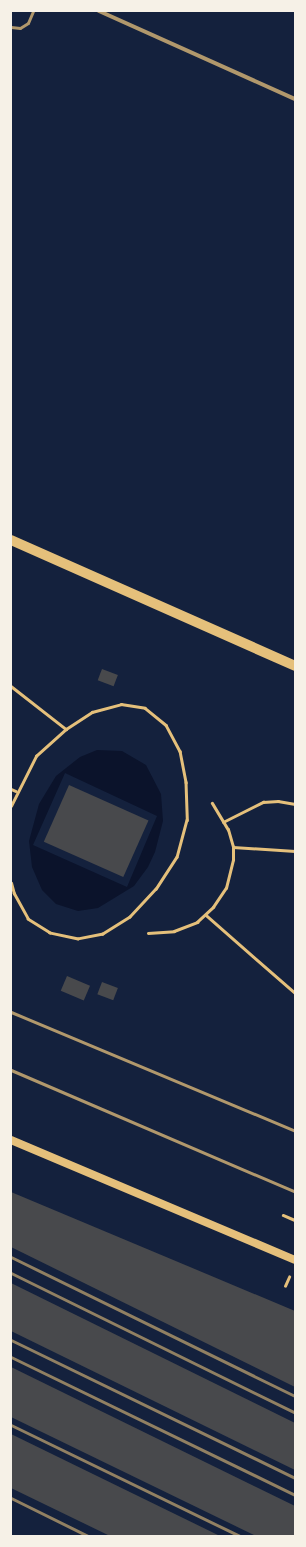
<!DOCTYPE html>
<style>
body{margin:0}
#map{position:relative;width:306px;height:1547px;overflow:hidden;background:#14213d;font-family:"Source Sans 3",sans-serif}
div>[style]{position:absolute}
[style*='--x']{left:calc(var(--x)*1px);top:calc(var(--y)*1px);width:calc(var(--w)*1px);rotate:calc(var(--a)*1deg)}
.water>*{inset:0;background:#0b132b}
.building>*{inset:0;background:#48494c;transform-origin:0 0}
.path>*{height:2.5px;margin:-1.25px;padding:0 1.25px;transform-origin:1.25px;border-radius:1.25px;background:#e5c07b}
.service>*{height:3px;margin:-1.5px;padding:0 1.5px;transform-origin:1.5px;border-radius:1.5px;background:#b1986c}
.minor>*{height:4px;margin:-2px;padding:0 2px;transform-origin:2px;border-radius:2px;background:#b1986c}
.secondary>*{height:8px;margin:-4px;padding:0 4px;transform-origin:4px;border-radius:4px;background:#e5c07b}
.primary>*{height:10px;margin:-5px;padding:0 5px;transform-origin:5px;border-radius:5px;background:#e5c07b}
.rail>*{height:3px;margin:-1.5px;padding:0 1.5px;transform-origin:1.5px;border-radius:1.5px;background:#918062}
span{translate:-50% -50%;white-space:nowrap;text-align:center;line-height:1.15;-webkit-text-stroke:4px #f6f1e7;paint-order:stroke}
.frame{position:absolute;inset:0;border:12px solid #f6f1e7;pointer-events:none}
</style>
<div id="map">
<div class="water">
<div style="clip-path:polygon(evenodd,97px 750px,122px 751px,146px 765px,161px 794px,163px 821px,155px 852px,148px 867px,134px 886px,98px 908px,78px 911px,56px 904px,42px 890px,32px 867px,29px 841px,39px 804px,56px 776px,80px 757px,97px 750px,65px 773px,157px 816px,127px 887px,33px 845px,65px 773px)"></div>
</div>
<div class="building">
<div style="left:102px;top:669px;width:17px;height:12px;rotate:21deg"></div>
<div style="left:69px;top:785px;width:87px;height:62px;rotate:24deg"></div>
<div style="left:67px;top:976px;width:25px;height:16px;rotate:23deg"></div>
<div style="left:102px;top:982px;width:17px;height:13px;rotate:21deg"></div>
<div style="clip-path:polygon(11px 1192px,295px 1311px,295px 1387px,11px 1247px)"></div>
<div style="clip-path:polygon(11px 1283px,295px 1423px,295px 1470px,11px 1331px)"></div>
<div style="clip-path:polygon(11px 1367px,295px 1506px,295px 1536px,256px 1536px,11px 1417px)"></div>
<div style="clip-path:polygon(11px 1434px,220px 1536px,110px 1536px,11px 1488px)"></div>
</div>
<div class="path">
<div style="--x:11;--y:686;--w:70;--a:38"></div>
<div style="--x:11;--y:789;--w:5;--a:22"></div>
<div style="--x:11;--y:806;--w:56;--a:-63.4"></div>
<div style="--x:36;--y:756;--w:40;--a:-42"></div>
<div style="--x:66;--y:729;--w:31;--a:-33"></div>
<div style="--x:92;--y:712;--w:30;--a:-15"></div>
<div style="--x:121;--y:704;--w:24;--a:9"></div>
<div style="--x:145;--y:708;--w:27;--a:39"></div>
<div style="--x:166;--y:725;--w:30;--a:62"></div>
<div style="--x:180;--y:751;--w:32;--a:79"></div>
<div style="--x:186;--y:782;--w:38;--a:88"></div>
<div style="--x:187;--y:820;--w:38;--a:105"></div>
<div style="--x:177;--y:857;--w:38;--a:123"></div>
<div style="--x:156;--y:889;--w:38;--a:133"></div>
<div style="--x:130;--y:917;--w:32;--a:148"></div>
<div style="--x:103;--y:934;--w:25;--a:169"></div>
<div style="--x:78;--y:939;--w:29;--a:-168"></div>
<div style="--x:50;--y:933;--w:26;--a:-148"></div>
<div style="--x:28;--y:919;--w:29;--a:-119"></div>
<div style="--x:14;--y:894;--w:11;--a:-105"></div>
<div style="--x:223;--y:822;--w:45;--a:-26.6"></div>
<div style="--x:263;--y:802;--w:15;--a:-4"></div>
<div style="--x:278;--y:801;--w:17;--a:10"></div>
<div style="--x:233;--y:847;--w:62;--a:3.7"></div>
<div style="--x:206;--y:915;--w:118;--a:41.2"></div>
<div style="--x:148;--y:933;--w:26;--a:-4"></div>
<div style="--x:174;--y:931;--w:25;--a:-21"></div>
<div style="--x:197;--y:922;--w:22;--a:-43"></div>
<div style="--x:213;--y:907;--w:23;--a:-56"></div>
<div style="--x:226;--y:888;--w:29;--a:-76"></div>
<div style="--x:233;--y:860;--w:13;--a:-90"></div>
<div style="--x:233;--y:847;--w:18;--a:-106"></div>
<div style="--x:228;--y:830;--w:31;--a:-121"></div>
<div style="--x:283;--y:1215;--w:13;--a:23"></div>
<div style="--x:285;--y:1286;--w:10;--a:-66"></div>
</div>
<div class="service">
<div style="--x:11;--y:27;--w:9;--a:6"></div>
<div style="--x:20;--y:28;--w:9;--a:-32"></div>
<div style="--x:28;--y:23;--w:13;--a:-67"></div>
<div style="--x:11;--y:1012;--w:308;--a:22.7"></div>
<div style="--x:11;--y:1070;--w:309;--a:23.2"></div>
</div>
<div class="minor">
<div style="--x:99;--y:11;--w:215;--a:24.2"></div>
</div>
<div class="secondary">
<div style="--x:11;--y:1140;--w:308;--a:22.9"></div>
</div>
<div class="primary">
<div style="--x:11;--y:540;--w:311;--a:23.9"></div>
</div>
<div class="rail">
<div style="--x:11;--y:1257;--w:316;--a:26.1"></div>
<div style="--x:11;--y:1273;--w:317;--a:26.2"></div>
<div style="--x:11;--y:1340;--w:316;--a:25.9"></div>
<div style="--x:11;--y:1357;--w:316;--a:25.9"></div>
<div style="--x:11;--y:1425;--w:254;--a:25.9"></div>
<div style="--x:11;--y:1498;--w:86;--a:26.3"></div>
</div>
<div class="frame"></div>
</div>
